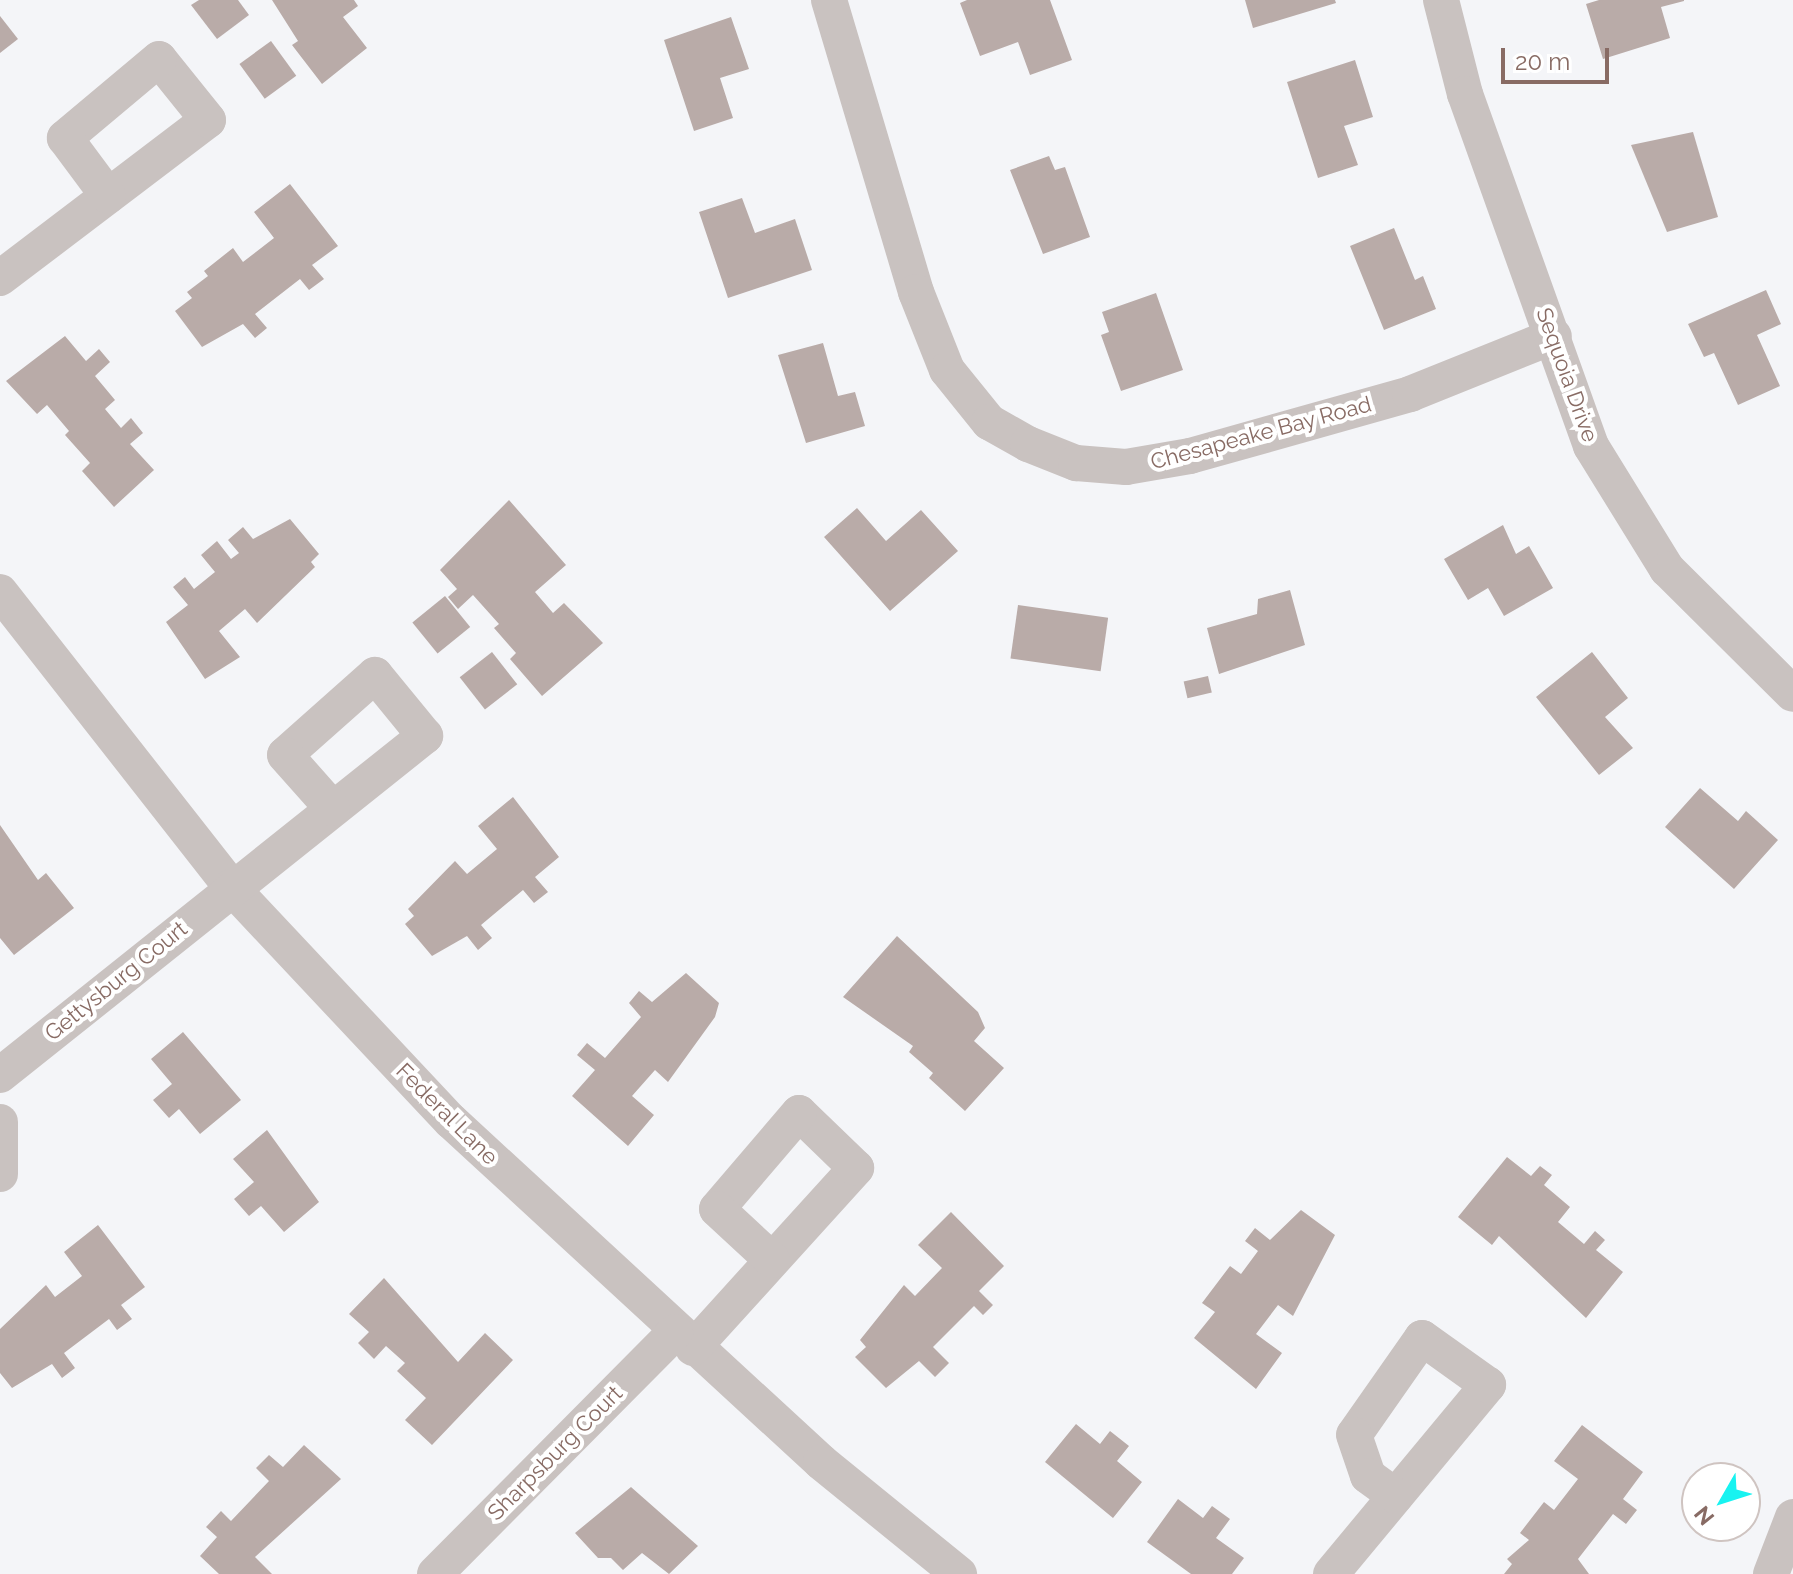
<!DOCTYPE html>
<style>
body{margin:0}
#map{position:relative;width:1793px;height:1574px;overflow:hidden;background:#f4f5f8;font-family:Raleway,sans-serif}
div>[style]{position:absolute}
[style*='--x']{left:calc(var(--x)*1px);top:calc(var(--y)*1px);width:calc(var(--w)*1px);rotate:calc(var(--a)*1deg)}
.building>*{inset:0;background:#b9aba8;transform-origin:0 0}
.street>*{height:36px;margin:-18px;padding:0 18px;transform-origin:18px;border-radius:18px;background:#c9c2c0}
span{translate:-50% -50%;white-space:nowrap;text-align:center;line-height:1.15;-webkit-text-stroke:8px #fff;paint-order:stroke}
.street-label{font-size:22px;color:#886b64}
.north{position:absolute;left:1681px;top:1462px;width:80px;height:80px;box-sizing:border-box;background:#fff;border:2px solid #cfc4c1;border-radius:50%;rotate:231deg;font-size:22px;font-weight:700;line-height:32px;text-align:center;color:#886b64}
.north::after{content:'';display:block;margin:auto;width:28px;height:36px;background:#18f3f1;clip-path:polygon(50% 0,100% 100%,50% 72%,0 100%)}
.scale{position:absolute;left:1501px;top:48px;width:108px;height:36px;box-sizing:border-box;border:4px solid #886b64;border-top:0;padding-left:10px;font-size:24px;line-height:28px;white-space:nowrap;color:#886b64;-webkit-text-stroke:6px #fff;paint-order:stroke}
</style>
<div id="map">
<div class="building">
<div style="clip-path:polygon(199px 0,238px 0,249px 15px,217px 39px,191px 5px)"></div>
<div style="clip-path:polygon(272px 0,354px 0,358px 6px,343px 17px,367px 48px,322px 84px,292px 45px,298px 41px)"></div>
<div style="clip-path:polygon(967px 0,1050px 0,1072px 60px,1030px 75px,1018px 42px,980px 56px,960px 3px)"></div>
<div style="clip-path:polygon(1245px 0,1335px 0,1336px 3px,1253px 28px)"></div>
<div style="clip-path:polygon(1599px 0,1684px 0,1684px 1px,1661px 7px,1670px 38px,1603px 59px,1586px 4px)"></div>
<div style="clip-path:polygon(0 16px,18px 39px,0 53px)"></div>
<div style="clip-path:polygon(731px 17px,749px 69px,720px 78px,733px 118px,694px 131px,664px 40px)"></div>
<div style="left:271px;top:41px;width:43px;height:39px;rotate:54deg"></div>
<div style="clip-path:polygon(1355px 60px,1373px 117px,1344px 126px,1358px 165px,1318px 178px,1287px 82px)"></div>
<div style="clip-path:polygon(1693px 132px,1718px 217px,1667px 232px,1631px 145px)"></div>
<div style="clip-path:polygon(1049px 156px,1055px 170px,1065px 167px,1090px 237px,1043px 254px,1010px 170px)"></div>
<div style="clip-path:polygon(290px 184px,338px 246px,312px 265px,324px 279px,309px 290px,300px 279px,255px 314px,267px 328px,255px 338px,243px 324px,202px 347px,175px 311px,192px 298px,187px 292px,208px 276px,204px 271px,233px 248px,243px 262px,274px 238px,254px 212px)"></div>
<div style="clip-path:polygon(742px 198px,755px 233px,795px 219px,812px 270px,728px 298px,699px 212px)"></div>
<div style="clip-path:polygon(1394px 228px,1415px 280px,1423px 276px,1436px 309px,1384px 330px,1350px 246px)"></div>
<div style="clip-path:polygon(1766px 290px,1781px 324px,1757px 335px,1780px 386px,1738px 405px,1714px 353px,1704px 357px,1688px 324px)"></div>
<div style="clip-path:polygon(1156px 293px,1183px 370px,1121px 391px,1101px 335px,1109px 332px,1102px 312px)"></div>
<div style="clip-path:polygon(65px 336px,86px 361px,99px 349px,110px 362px,95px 376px,115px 400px,105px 409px,121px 428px,131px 418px,143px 433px,130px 444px,154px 470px,114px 507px,82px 471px,90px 463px,65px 435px,69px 431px,47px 405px,37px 414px,6px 381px)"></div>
<div style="clip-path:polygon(823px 343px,838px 396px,855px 392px,865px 426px,806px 443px,778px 355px)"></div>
<div style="clip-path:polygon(509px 500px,566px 565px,535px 592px,553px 613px,564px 603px,603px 643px,542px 696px,510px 659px,516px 653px,494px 628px,499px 624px,473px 595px,458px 609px,448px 597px,457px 589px,440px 570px)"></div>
<div style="clip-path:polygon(857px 508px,886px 541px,921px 510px,958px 551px,890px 611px,824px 537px)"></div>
<div style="clip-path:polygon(290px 519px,319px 554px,311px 562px,315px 567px,257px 623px,245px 609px,219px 631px,240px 657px,205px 679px,166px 622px,188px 605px,173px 587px,185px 577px,194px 589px,215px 572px,201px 555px,217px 541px,231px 559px,239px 553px,228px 540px,243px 527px,253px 539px)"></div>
<div style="clip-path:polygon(1503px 525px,1516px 554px,1529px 546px,1553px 588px,1504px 616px,1488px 588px,1468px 600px,1444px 559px)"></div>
<div style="clip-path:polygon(1290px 590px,1305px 645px,1219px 674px,1207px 628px,1257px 614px,1258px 599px)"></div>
<div style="left:445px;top:596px;width:40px;height:42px;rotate:51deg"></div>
<div style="left:1018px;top:605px;width:91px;height:54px;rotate:8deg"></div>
<div style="left:492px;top:652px;width:41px;height:41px;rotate:52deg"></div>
<div style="clip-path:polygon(1592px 652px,1628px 698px,1605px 717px,1633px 748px,1599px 775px,1536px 697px)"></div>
<div style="left:1208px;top:676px;width:17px;height:25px;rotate:77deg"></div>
<div style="clip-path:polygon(1700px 788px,1738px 821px,1746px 811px,1778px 840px,1734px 889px,1665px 827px)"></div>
<div style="clip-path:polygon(513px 797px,559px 857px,535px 877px,548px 892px,534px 903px,523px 890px,481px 925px,492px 938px,478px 950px,467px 936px,432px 956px,405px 924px,414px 916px,408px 909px,455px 861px,467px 874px,497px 849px,478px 826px)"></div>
<div style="clip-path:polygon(0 825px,38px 880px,46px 873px,74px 908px,14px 955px,0 938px)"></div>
<div style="clip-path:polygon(897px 936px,978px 1012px,985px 1028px,974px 1041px,1004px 1068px,965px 1111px,929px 1078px,933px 1073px,909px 1052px,913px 1046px,843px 997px)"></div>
<div style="clip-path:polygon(686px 973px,719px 1003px,715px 1017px,668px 1082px,655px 1070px,632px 1096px,654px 1115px,628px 1146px,572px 1096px,595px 1070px,577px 1055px,587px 1043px,605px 1058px,641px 1017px,629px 1003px,639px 991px,652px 1002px)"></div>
<div style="clip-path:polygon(183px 1032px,241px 1100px,200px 1134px,179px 1109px,169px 1118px,153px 1100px,172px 1084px,151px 1059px)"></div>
<div style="clip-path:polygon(267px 1130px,319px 1202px,284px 1232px,261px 1206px,249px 1216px,234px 1199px,254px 1182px,233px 1159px)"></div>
<div style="clip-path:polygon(1507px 1157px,1531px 1176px,1540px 1166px,1552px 1175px,1544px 1185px,1570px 1207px,1558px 1222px,1584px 1244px,1595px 1231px,1605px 1240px,1596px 1250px,1623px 1272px,1586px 1318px,1499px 1236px,1492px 1245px,1458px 1217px)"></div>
<div style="clip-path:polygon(1301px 1210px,1335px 1235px,1293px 1316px,1278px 1305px,1256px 1334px,1282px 1353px,1256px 1389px,1194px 1338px,1215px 1312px,1202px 1303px,1230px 1266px,1241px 1274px,1258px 1251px,1245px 1241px,1255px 1228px,1270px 1240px)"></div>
<div style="clip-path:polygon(951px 1212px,1004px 1266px,979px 1291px,993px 1305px,983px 1315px,974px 1306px,933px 1347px,949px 1363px,935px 1377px,919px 1361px,886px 1388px,855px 1357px,866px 1347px,860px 1340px,904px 1285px,915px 1296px,942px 1268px,918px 1245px)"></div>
<div style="clip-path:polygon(98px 1225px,145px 1287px,121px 1305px,132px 1319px,117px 1330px,109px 1319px,64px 1353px,75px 1368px,62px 1378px,52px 1364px,12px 1388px,0 1373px,0 1329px,46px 1285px,55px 1297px,82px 1276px,64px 1252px)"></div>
<div style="clip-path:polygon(384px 1278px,458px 1362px,485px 1333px,513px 1360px,432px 1445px,405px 1420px,426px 1398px,397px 1371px,405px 1363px,386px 1346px,374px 1359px,358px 1343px,369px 1332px,349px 1314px)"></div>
<div style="clip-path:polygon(1076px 1424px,1100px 1444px,1110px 1431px,1129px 1446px,1117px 1461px,1142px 1482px,1113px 1518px,1045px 1462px)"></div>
<div style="clip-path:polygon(1582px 1425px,1643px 1472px,1623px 1499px,1637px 1510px,1626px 1524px,1613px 1514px,1578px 1559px,1589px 1574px,1504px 1574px,1512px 1564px,1507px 1559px,1529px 1540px,1520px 1533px,1544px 1502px,1554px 1510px,1578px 1479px,1554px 1461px)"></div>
<div style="clip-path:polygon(304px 1445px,341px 1479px,255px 1557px,272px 1574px,219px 1574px,200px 1556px,217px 1537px,206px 1527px,221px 1511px,231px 1521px,269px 1481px,256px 1468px,269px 1455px,283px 1467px)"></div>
<div style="clip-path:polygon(631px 1487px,698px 1546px,669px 1574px,642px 1553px,623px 1570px,611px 1558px,598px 1558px,575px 1533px)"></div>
<div style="clip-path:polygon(1178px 1499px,1203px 1518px,1212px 1506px,1230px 1519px,1216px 1538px,1244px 1558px,1232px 1574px,1191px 1574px,1147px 1542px)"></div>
</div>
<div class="street">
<div style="--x:829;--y:0;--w:305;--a:73.4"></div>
<div style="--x:916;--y:292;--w:84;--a:68.3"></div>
<div style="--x:947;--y:370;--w:67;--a:51.1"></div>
<div style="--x:989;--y:422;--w:45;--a:29.4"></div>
<div style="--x:1028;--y:444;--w:52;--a:21.6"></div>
<div style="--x:1076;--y:463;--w:50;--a:4.6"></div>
<div style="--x:1126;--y:467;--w:65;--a:-9.8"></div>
<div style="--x:1190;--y:456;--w:229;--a:-15.7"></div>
<div style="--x:1410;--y:394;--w:155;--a:-21.9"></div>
<div style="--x:1441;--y:0;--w:97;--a:75.7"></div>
<div style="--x:1465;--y:94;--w:374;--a:70.3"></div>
<div style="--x:1591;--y:446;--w:145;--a:58.3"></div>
<div style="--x:1667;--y:569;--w:177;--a:44.8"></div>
<div style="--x:0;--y:278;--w:261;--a:-37.2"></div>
<div style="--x:208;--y:120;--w:78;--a:-128.8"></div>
<div style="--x:159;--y:59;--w:123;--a:140"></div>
<div style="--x:65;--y:138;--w:72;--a:53.4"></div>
<div style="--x:0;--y:592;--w:375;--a:51.9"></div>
<div style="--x:231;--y:887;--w:321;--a:46.8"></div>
<div style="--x:451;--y:1121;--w:503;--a:42.66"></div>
<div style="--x:821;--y:1462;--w:178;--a:39.1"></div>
<div style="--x:0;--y:1075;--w:544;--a:-38.58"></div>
<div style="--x:425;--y:736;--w:79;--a:-129.3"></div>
<div style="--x:375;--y:675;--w:120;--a:138.4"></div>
<div style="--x:285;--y:755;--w:71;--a:48.4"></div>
<div style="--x:0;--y:1122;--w:52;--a:90"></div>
<div style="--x:693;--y:1348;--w:243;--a:-47.8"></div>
<div style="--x:856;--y:1168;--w:79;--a:-136"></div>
<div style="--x:799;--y:1113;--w:126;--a:130.5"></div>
<div style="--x:717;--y:1209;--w:75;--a:42.8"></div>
<div style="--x:435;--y:1574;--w:341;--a:-45.2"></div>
<div style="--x:1331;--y:1574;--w:246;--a:-50.3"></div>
<div style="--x:1488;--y:1385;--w:81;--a:-144.5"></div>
<div style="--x:1422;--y:1338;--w:118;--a:125"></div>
<div style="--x:1354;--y:1435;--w:43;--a:71.1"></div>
<div style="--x:1368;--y:1476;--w:34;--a:36"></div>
<div style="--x:1771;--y:1574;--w:61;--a:-68.9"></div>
</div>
<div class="street-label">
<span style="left:1567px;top:375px;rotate:70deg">Sequoia Drive</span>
<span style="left:1261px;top:433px;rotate:-15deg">Chesapeake Bay Road</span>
<span style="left:116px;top:981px;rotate:-39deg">Gettysburg Court</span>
<span style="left:447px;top:1114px;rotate:45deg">Federal Lane</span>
<span style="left:555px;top:1453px;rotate:-45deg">Sharpsburg Court</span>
</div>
<div class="north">N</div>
<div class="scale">20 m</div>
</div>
